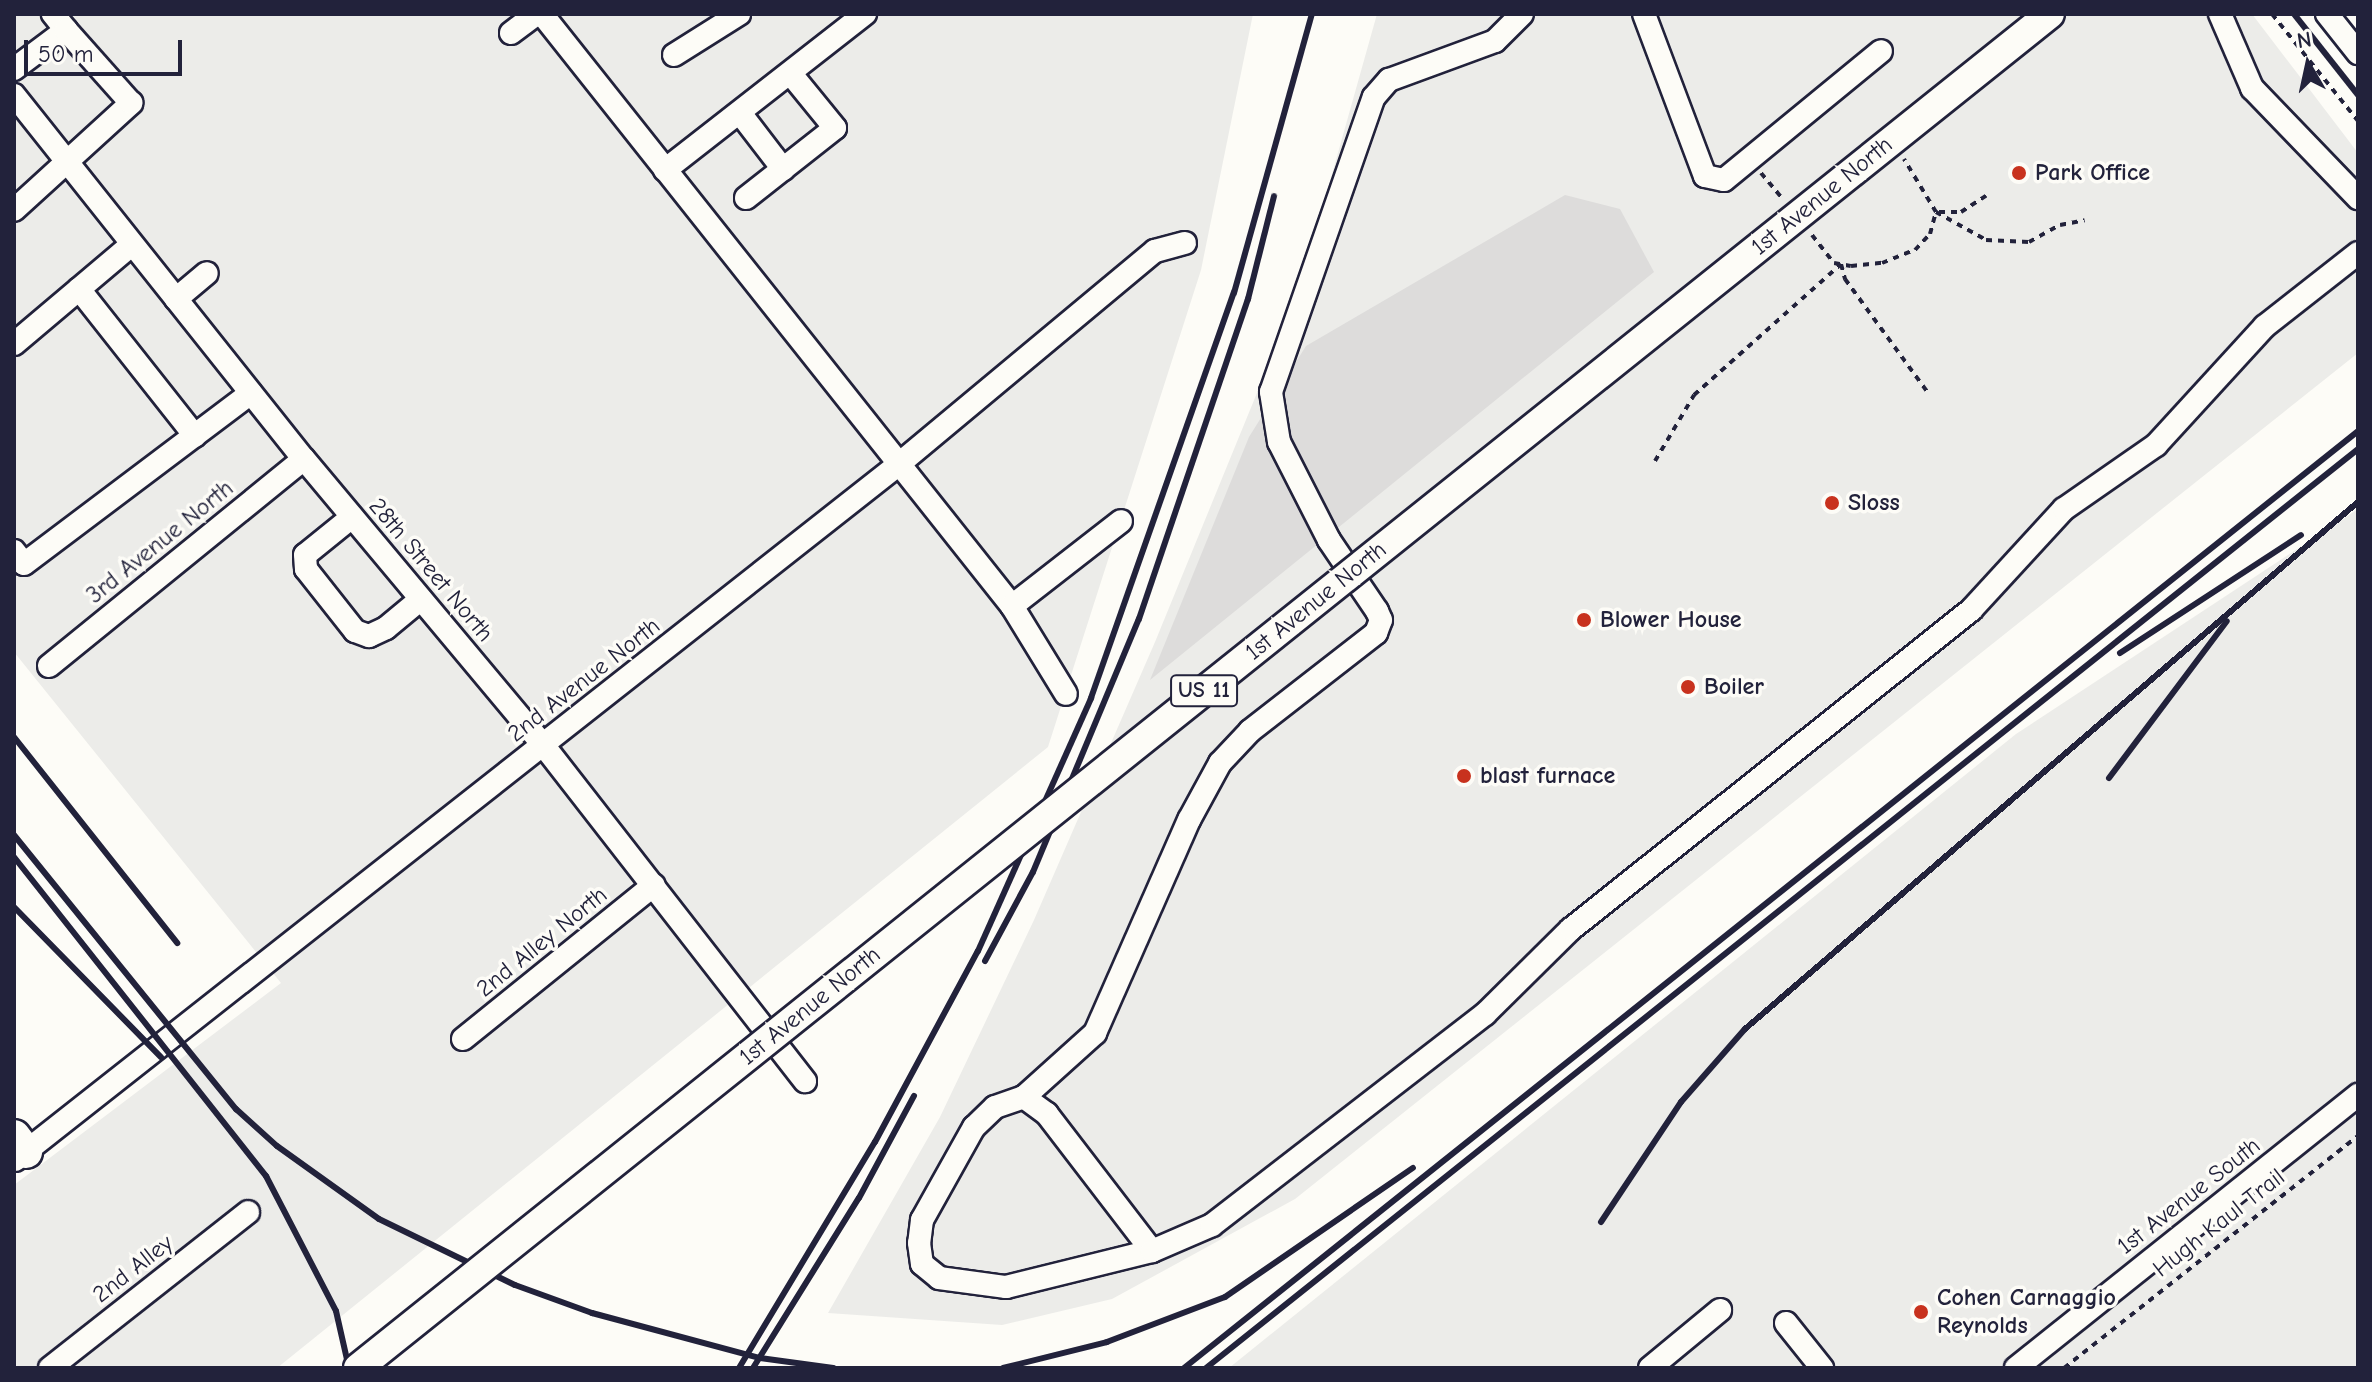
<!DOCTYPE html>
<style>
body{margin:0}
#map{position:relative;width:2372px;height:1382px;overflow:hidden;background:#fdfcf7;font-family:"Comic Neue",sans-serif}
div>[style]{position:absolute}
[style*='--x']{left:calc(var(--x)*1px);top:calc(var(--y)*1px);width:calc(var(--w)*1px);rotate:calc(var(--a)*1deg)}
.built>*{inset:0;background:#ecece9}
.green>*{inset:0;background:#dddcdb}
.path>*{height:4px;margin-top:-2px;transform-origin:0;background:repeating-linear-gradient(90deg,#22223b 0 6px,transparent 0 12px)}
.roads{filter:drop-shadow(2px 0 #22223b) drop-shadow(-2px 0 #22223b) drop-shadow(0 2px #22223b) drop-shadow(0 -2px #22223b)}
.minor>*{height:22px;margin:-11px;padding:0 11px;transform-origin:11px;border-radius:11px;background:#fdfcf7}
.highway>*{height:32px;margin:-16px;padding:0 16px;transform-origin:16px;border-radius:16px;background:#fdfcf7}
.rail>*{height:6px;margin:-3px;padding:0 3px;transform-origin:3px;border-radius:3px;background:#22223b}
.bridges{filter:drop-shadow(2px 0 #22223b) drop-shadow(-2px 0 #22223b) drop-shadow(0 2px #22223b) drop-shadow(0 -2px #22223b)}
.major-bridge>*{height:28px;margin:-14px;padding:0 14px;transform-origin:14px;border-radius:14px;background:#fdfcf7}
.dots>*{width:22px;height:22px;translate:-50% -50%;box-sizing:border-box;border:4px solid #fdfcf7;border-radius:50%}
span{translate:-50% -50%;white-space:nowrap;text-align:center;line-height:1.15;-webkit-text-stroke:7px #fdfcf7;paint-order:stroke}
.shield-label span{padding:2px 6px;background:#fdfcf7;border:2px solid;border-radius:6px;-webkit-text-stroke-width:0}
.shield-label{font-size:22px;color:#22223b;font-weight:700}
.poi-label{font-size:24px;color:#22223b;font-weight:700}
.left{translate:0 -50%;text-align:left}
.street-label{font-size:24px;color:#22223b}
.frame{position:absolute;inset:0;border:16px solid #22223b;pointer-events:none}
.north{position:absolute;left:2268px;top:24px;width:80px;height:80px;-webkit-text-stroke:6px #fdfcf7;paint-order:stroke;rotate:351deg;font-size:22px;font-weight:700;line-height:32px;text-align:center;color:#22223b}
.north::after{content:'';display:block;margin:auto;width:28px;height:36px;background:#22223b;clip-path:polygon(50% 0,100% 100%,50% 72%,0 100%)}
.scale{position:absolute;left:24px;top:40px;width:158px;height:36px;box-sizing:border-box;border:4px solid #22223b;border-top:0;padding-left:10px;font-size:24px;line-height:28px;white-space:nowrap;color:#22223b;-webkit-text-stroke:6px #fdfcf7;paint-order:stroke}
</style>
<div id="map">
<div class="built">
<div style="clip-path:polygon(14px 14px,1253px 14px,1201px 270px,1048px 747px,277px 1368px,14px 1368px,14px 1185px,281px 983px,14px 652px)"></div>
<div style="clip-path:polygon(1377px 14px,2252px 14px,2358px 153px,2358px 353px,1295px 1199px,1112px 1299px,1002px 1325px,828px 1313px,940px 1117px,1034px 920px,1155px 642px,1300px 288px)"></div>
<div style="clip-path:polygon(2358px 509px,2358px 1368px,1229px 1368px,2016px 734px)"></div>
</div>
<div class="green">
<div style="clip-path:polygon(1565px 195px,1620px 209px,1654px 272px,1150px 680px,1249px 437px,1306px 346px)"></div>
</div>
<div class="path">
<div style="--x:2272;--y:14;--w:137;--a:51.2"></div>
<div style="--x:1761;--y:173;--w:31;--a:50"></div>
<div style="--x:1936;--y:212;--w:57;--a:29.2"></div>
<div style="--x:1986;--y:240;--w:43;--a:2.7"></div>
<div style="--x:2029;--y:242;--w:35;--a:-29"></div>
<div style="--x:2060;--y:225;--w:25;--a:-11"></div>
<div style="--x:1939;--y:212;--w:22;--a:0"></div>
<div style="--x:1961;--y:212;--w:30;--a:-33"></div>
<div style="--x:1812;--y:235;--w:36;--a:52"></div>
<div style="--x:1834;--y:263;--w:17;--a:10"></div>
<div style="--x:1851;--y:266;--w:31;--a:-6"></div>
<div style="--x:1882;--y:263;--w:35;--a:-22"></div>
<div style="--x:1915;--y:250;--w:22;--a:-47"></div>
<div style="--x:1930;--y:234;--w:23;--a:-75"></div>
<div style="--x:1936;--y:212;--w:62;--a:-121.1"></div>
<div style="--x:1655;--y:461;--w:77;--a:-59.4"></div>
<div style="--x:1694;--y:395;--w:197;--a:-41.7"></div>
<div style="--x:1841;--y:264;--w:16;--a:75"></div>
<div style="--x:1845;--y:279;--w:141;--a:53.9"></div>
<div style="--x:2064;--y:1368;--w:375;--a:-38.3"></div>
</div>
<div class="roads">
<div class="minor">
<div style="--x:542;--y:14;--w:756;--a:51.55"></div>
<div style="--x:1012;--y:606;--w:103;--a:58.5"></div>
<div style="--x:1644;--y:14;--w:173;--a:69.4"></div>
<div style="--x:1705;--y:176;--w:19;--a:12"></div>
<div style="--x:1724;--y:180;--w:203;--a:-39.4"></div>
<div style="--x:2220;--y:14;--w:81;--a:66.6"></div>
<div style="--x:2252;--y:88;--w:153;--a:46.1"></div>
<div style="--x:2327;--y:14;--w:50;--a:51.5"></div>
<div style="--x:511;--y:33;--w:31;--a:-37"></div>
<div style="--x:674;--y:55;--w:77;--a:-32.2"></div>
<div style="--x:14;--y:69;--w:65;--a:-36.9"></div>
<div style="--x:66;--y:30;--w:21;--a:-129"></div>
<div style="--x:14;--y:95;--w:465;--a:51.5"></div>
<div style="--x:304;--y:459;--w:374;--a:50.1"></div>
<div style="--x:544;--y:746;--w:425;--a:52.1"></div>
<div style="--x:740;--y:113;--w:71;--a:52.5"></div>
<div style="--x:665;--y:170;--w:254;--a:-38"></div>
<div style="--x:746;--y:198;--w:113;--a:-38.2"></div>
<div style="--x:835;--y:128;--w:70;--a:-129.2"></div>
<div style="--x:14;--y:210;--w:159;--a:-42.4"></div>
<div style="--x:131;--y:103;--w:98;--a:-131.7"></div>
<div style="--x:79;--y:289;--w:187;--a:51.7"></div>
<div style="--x:176;--y:299;--w:40;--a:-40"></div>
<div style="--x:14;--y:344;--w:153;--a:-40.2"></div>
<div style="--x:352;--y:517;--w:60;--a:141"></div>
<div style="--x:305;--y:555;--w:14;--a:86"></div>
<div style="--x:306;--y:569;--w:79;--a:51.7"></div>
<div style="--x:355;--y:631;--w:15;--a:20"></div>
<div style="--x:369;--y:636;--w:19;--a:-25"></div>
<div style="--x:386;--y:628;--w:45;--a:-39.6"></div>
<div style="--x:14;--y:551;--w:16;--a:52"></div>
<div style="--x:24;--y:564;--w:284;--a:-37"></div>
<div style="--x:1012;--y:606;--w:138;--a:-37.9"></div>
<div style="--x:49;--y:666;--w:328;--a:-39.1"></div>
<div style="--x:463;--y:1039;--w:245;--a:-38.9"></div>
<div style="--x:1024;--y:1097;--w:96;--a:-42"></div>
<div style="--x:1095;--y:1033;--w:233;--a:-66.2"></div>
<div style="--x:1189;--y:820;--w:65;--a:-61.5"></div>
<div style="--x:1220;--y:763;--w:44;--a:-46.8"></div>
<div style="--x:1250;--y:731;--w:160;--a:-37.9"></div>
<div style="--x:1376;--y:633;--w:14;--a:-69"></div>
<div style="--x:1381;--y:620;--w:10;--a:-114"></div>
<div style="--x:1377;--y:611;--w:86;--a:-124.1"></div>
<div style="--x:1329;--y:540;--w:110;--a:-117"></div>
<div style="--x:1279;--y:442;--w:51;--a:-99.1"></div>
<div style="--x:1271;--y:392;--w:312;--a:-70.8"></div>
<div style="--x:1374;--y:97;--w:23;--a:-49"></div>
<div style="--x:1389;--y:80;--w:113;--a:-20.2"></div>
<div style="--x:1495;--y:41;--w:38;--a:-45"></div>
<div style="--x:15;--y:1160;--w:1125;--a:-38.21"></div>
<div style="--x:899;--y:464;--w:333;--a:-39.8"></div>
<div style="--x:1155;--y:251;--w:31;--a:-15"></div>
<div style="--x:1152;--y:1251;--w:173;--a:-127.5"></div>
<div style="--x:1047;--y:1114;--w:29;--a:-144"></div>
<div style="--x:1024;--y:1097;--w:31;--a:161"></div>
<div style="--x:995;--y:1107;--w:29;--a:136"></div>
<div style="--x:974;--y:1127;--w:107;--a:119.2"></div>
<div style="--x:922;--y:1220;--w:23;--a:97"></div>
<div style="--x:919;--y:1243;--w:21;--a:82"></div>
<div style="--x:922;--y:1264;--w:22;--a:39"></div>
<div style="--x:939;--y:1278;--w:68;--a:7.7"></div>
<div style="--x:1006;--y:1287;--w:150;--a:-13.9"></div>
<div style="--x:1152;--y:1251;--w:65;--a:-23.4"></div>
<div style="--x:1212;--y:1225;--w:345;--a:-37.7"></div>
<div style="--x:1485;--y:1014;--w:121;--a:-44.7"></div>
<div style="--x:1571;--y:929;--w:512;--a:-38.57"></div>
<div style="--x:1971;--y:610;--w:137;--a:-47.4"></div>
<div style="--x:2064;--y:509;--w:112;--a:-34.8"></div>
<div style="--x:2156;--y:445;--w:161;--a:-47.5"></div>
<div style="--x:2265;--y:326;--w:118;--a:-38.1"></div>
<div style="--x:1786;--y:1323;--w:58;--a:51.3"></div>
<div style="--x:50;--y:1368;--w:252;--a:-38.2"></div>
<div style="--x:1650;--y:1368;--w:91;--a:-39.6"></div>
<div style="--x:2016;--y:1368;--w:438;--a:-38.6"></div>
</div>
<div class="highway">
<div style="--x:14;--y:1136;--w:20;--a:53"></div>
</div>
</div>
<div class="rail">
<div style="--x:2294;--y:14;--w:103;--a:51.7"></div>
<div style="--x:2120;--y:653;--w:216;--a:-33.1"></div>
<div style="--x:14;--y:737;--w:263;--a:51.6"></div>
<div style="--x:2109;--y:778;--w:196;--a:-53.1"></div>
<div style="--x:14;--y:835;--w:353;--a:51"></div>
<div style="--x:236;--y:1109;--w:55;--a:42.1"></div>
<div style="--x:277;--y:1146;--w:125;--a:35.6"></div>
<div style="--x:379;--y:1219;--w:151;--a:25.9"></div>
<div style="--x:515;--y:1285;--w:82;--a:20"></div>
<div style="--x:592;--y:1313;--w:174;--a:15"></div>
<div style="--x:760;--y:1358;--w:74;--a:7.8"></div>
<div style="--x:14;--y:857;--w:407;--a:51.7"></div>
<div style="--x:266;--y:1176;--w:152;--a:62.6"></div>
<div style="--x:336;--y:1311;--w:58;--a:77.2"></div>
<div style="--x:14;--y:907;--w:210;--a:45.6"></div>
<div style="--x:985;--y:961;--w:101;--a:-61.7"></div>
<div style="--x:1033;--y:872;--w:274;--a:-67.3"></div>
<div style="--x:1139;--y:619;--w:338;--a:-71.2"></div>
<div style="--x:1248;--y:299;--w:106;--a:-75.8"></div>
<div style="--x:1601;--y:1222;--w:144;--a:-56.3"></div>
<div style="--x:1681;--y:1102;--w:97;--a:-48.8"></div>
<div style="--x:1745;--y:1029;--w:808;--a:-40.69"></div>
<div style="--x:739;--y:1368;--w:264;--a:-59"></div>
<div style="--x:875;--y:1142;--w:217;--a:-61.7"></div>
<div style="--x:978;--y:951;--w:277;--a:-65.9"></div>
<div style="--x:1091;--y:698;--w:430;--a:-70.6"></div>
<div style="--x:1234;--y:293;--w:290;--a:-74.4"></div>
<div style="--x:753;--y:1368;--w:200;--a:-58.1"></div>
<div style="--x:859;--y:1198;--w:116;--a:-61.7"></div>
<div style="--x:1003;--y:1368;--w:107;--a:-14"></div>
<div style="--x:1107;--y:1342;--w:126;--a:-20.9"></div>
<div style="--x:1225;--y:1297;--w:228;--a:-34.5"></div>
<div style="--x:1184;--y:1368;--w:1502;--a:-38.59"></div>
<div style="--x:1206;--y:1368;--w:1474;--a:-38.58"></div>
</div>
<div class="bridges">
<div class="major-bridge">
<div style="--x:358;--y:1368;--w:2167;--a:-38.67"></div>
</div>
</div>
<div class="dots">
<div style="left:2019px;top:173px;background:#c8321e"></div>
<div style="left:1832px;top:503px;background:#c8321e"></div>
<div style="left:1584px;top:620px;background:#c8321e"></div>
<div style="left:1688px;top:687px;background:#c8321e"></div>
<div style="left:1464px;top:776px;background:#c8321e"></div>
<div style="left:1921px;top:1312px;background:#c8321e"></div>
</div>
<div class="shield-label">
<span style="left:1204px;top:691px">US 11</span>
</div>
<div class="poi-label">
<span class="left" style="left:2035px;top:173px">Park Office</span>
<span class="left" style="left:1848px;top:503px">Sloss</span>
<span class="left" style="left:1600px;top:620px">Blower House</span>
<span class="left" style="left:1704px;top:687px">Boiler</span>
<span class="left" style="left:1480px;top:776px">blast furnace</span>
<span class="left" style="left:1937px;top:1312px">Cohen Carnaggio<br>Reynolds</span>
</div>
<div class="street-label">
<span style="left:1822px;top:196px;rotate:-39deg">1st Avenue North</span>
<span style="left:160px;top:542px;rotate:-39deg">3rd Avenue North</span>
<span style="left:431px;top:570px;rotate:50deg">28th Street North</span>
<span style="left:1316px;top:601px;rotate:-39deg">1st Avenue North</span>
<span style="left:584px;top:680px;rotate:-38deg">2nd Avenue North</span>
<span style="left:542px;top:942px;rotate:-39deg">2nd Alley North</span>
<span style="left:810px;top:1006px;rotate:-39deg">1st Avenue North</span>
<span style="left:2189px;top:1196px;rotate:-38deg">1st Avenue South</span>
<span style="left:2219px;top:1223px;rotate:-38deg">Hugh Kaul Trail</span>
<span style="left:133px;top:1269px;rotate:-38deg">2nd Alley</span>
</div>
<div class="frame"></div>
<div class="north">N</div>
<div class="scale">50 m</div>
</div>
